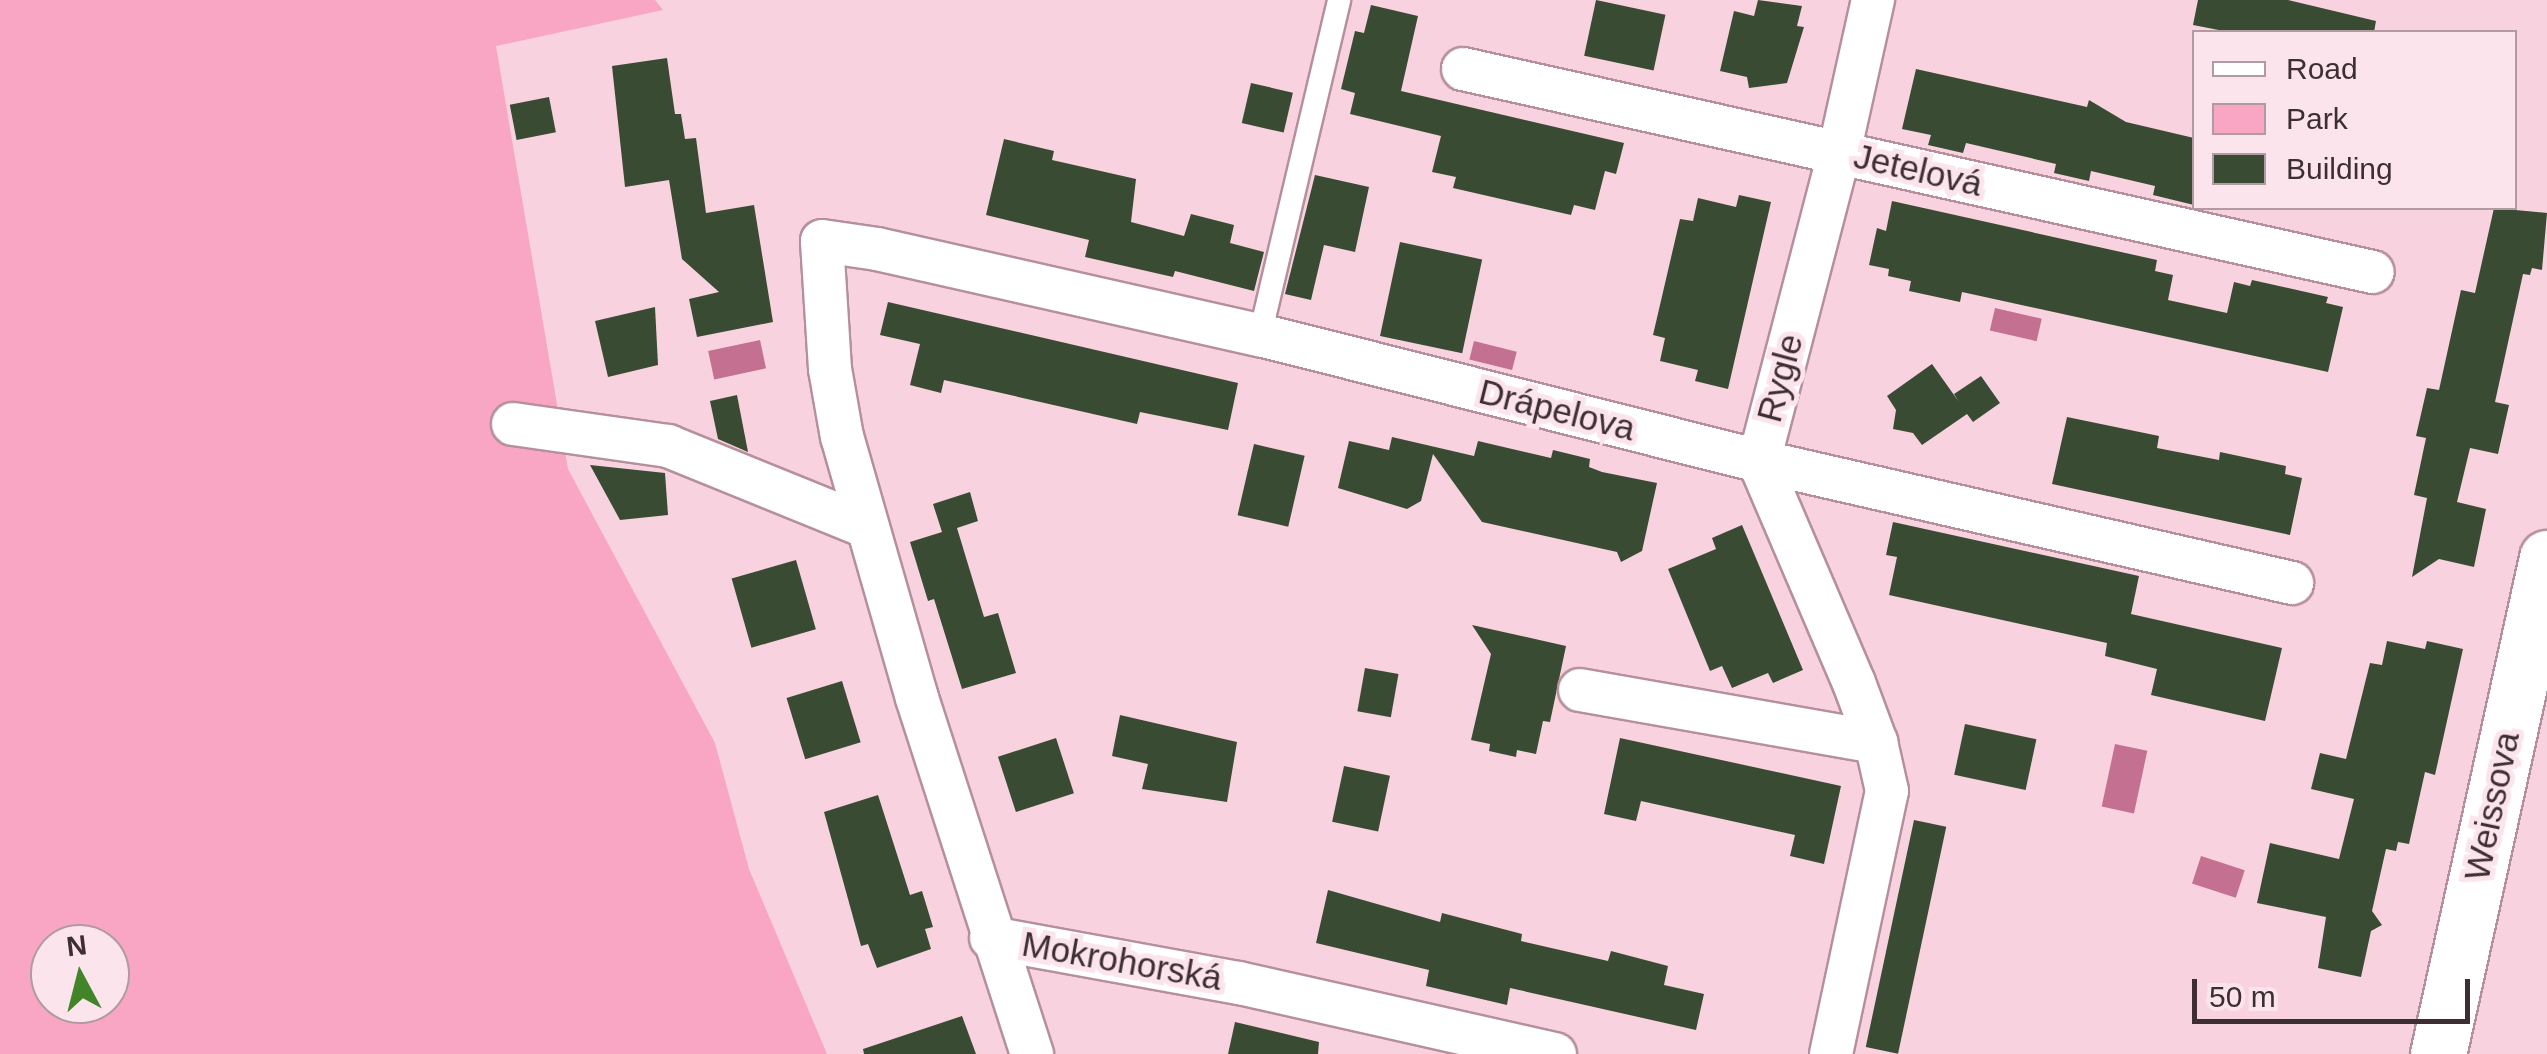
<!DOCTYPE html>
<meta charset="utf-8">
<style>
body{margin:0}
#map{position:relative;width:2547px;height:1054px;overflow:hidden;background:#f9d2df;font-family:Arial,sans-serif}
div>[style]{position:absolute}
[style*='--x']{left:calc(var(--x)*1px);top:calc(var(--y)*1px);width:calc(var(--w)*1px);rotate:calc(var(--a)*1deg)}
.green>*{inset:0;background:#f9a6c4}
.water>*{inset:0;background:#c47090;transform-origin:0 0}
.building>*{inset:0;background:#394c33;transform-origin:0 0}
.roads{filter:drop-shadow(2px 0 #b5909c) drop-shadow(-2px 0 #b5909c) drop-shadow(0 2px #b5909c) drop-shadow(0 -2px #b5909c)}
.lane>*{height:22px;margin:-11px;padding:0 11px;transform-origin:11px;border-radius:11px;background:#fff}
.street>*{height:42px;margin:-21px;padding:0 21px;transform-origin:21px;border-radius:21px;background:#fff}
.secondary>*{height:55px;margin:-27.5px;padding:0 27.5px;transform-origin:27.5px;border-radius:27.5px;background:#fff}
span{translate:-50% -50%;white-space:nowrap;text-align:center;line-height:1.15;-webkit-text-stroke:10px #fce4ec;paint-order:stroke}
.street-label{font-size:35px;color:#3d2e33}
.legend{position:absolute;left:2192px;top:30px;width:325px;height:180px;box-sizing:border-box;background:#fce4ec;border:2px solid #b09ba2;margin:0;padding:12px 18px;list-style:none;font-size:30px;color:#3d2e33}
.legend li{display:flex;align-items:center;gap:20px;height:50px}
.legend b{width:50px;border:2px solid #b09ba2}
.north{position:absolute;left:30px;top:924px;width:100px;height:100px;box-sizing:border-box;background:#fce4ec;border:2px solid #b09ba2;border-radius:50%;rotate:353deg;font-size:28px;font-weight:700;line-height:40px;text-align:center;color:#3d2e33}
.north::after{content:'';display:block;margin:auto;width:35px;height:45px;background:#418528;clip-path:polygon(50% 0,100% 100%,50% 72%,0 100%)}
.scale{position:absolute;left:2192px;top:979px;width:278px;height:45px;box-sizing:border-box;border:5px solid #3d2e33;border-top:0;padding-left:12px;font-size:30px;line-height:35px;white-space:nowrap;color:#3d2e33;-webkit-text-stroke:8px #fce4ec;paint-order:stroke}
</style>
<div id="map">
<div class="green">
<div style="clip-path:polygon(evenodd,0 0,655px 0,663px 10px,496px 46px,568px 469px,715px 743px,749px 869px,827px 1054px,0 1054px,0 0,50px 944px,110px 944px,110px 1004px,50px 1004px,50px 944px)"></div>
</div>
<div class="water">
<div style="left:1995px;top:308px;width:48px;height:23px;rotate:13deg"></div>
<div style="left:760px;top:340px;width:29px;height:53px;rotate:78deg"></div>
<div style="left:1474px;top:341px;width:44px;height:19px;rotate:14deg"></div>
<div style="left:2115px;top:744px;width:33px;height:64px;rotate:12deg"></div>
<div style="left:2201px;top:856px;width:46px;height:29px;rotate:18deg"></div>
</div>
<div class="building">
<div style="left:1596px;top:0;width:71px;height:57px;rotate:12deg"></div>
<div style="clip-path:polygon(1758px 0,1802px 6px,1797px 26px,1804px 27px,1787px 83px,1749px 88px,1747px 77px,1720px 71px,1734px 11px,1754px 16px)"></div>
<div style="clip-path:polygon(2198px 0,2288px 0,2376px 21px,2374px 32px,2229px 32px,2193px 25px)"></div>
<div style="clip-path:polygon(1371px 5px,1418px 16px,1401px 91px,1624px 143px,1616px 174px,1605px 171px,1595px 210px,1574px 205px,1571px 215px,1453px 188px,1456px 177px,1432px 172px,1441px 136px,1350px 114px,1355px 93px,1341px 89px,1355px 31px,1364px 33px)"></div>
<div style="clip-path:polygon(667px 58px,675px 114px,681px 114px,685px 139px,696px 138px,706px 213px,754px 205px,773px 322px,697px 337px,689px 299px,719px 292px,682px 259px,669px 180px,625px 187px,612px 66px)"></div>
<div style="clip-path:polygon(1916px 69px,2087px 107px,2089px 100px,2126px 122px,2194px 138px,2194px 205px,2153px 195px,2155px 186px,2091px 171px,2089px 181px,2054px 173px,2056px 164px,1966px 143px,1963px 153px,1928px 145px,1931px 135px,1902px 129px)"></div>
<div style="left:1251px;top:83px;width:43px;height:41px;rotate:13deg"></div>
<div style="left:549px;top:97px;width:36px;height:40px;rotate:79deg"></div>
<div style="clip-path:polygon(1004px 139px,1054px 151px,1052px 160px,1136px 179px,1131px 222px,1184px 236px,1191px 214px,1234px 225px,1230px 243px,1264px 252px,1254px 291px,1175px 271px,1173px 277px,1085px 257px,1089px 240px,986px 215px)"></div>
<div style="clip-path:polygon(1315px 175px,1369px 187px,1355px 252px,1324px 245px,1311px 300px,1285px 294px)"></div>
<div style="clip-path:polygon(1739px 195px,1771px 202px,1728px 389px,1695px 381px,1698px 370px,1660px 361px,1665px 338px,1653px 335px,1680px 219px,1693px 221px,1698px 198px,1736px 207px)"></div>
<div style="clip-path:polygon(1892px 201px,2157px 260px,2155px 271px,2173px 275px,2168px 300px,2227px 313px,2234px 282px,2250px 286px,2252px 280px,2328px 297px,2326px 303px,2343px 307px,2328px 372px,1962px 292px,1960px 302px,1909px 291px,1911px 281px,1888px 276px,1889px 269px,1869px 265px,1877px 228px,1886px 231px)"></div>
<div style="clip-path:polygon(2494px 208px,2547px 213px,2542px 270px,2532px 268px,2530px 275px,2523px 274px,2495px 402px,2509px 405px,2498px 454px,2470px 448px,2457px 502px,2486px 509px,2474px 567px,2439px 559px,2412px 577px,2427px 498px,2414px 495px,2426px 438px,2416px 436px,2427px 388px,2439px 390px,2461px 290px,2475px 293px)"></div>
<div style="left:1400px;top:242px;width:84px;height:96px;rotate:12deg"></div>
<div style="clip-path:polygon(888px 302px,1238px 383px,1228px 430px,1140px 412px,1137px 424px,944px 380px,941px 393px,910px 385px,920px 344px,880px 335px)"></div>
<div style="clip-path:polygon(655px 307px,658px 365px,608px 377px,595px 321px)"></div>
<div style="clip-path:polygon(1932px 364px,1959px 402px,1954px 394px,1981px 376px,2000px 403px,1973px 422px,1967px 414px,1922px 445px,1913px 433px,1893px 429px,1896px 410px,1887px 396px)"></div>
<div style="clip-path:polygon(737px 395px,748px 452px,718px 439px,710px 401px)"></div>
<div style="clip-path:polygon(2067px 417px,2159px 436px,2157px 448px,2219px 460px,2220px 452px,2286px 466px,2285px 474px,2302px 478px,2290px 535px,2052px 484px)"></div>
<div style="clip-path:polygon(1392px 437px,1474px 456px,1478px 441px,1551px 458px,1553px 450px,1590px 459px,1589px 467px,1602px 472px,1657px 483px,1642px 551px,1621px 562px,1617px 552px,1482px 522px,1433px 454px,1421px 501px,1407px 509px,1338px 488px,1349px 441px,1389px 450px)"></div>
<div style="left:1254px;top:444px;width:52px;height:73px;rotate:13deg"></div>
<div style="clip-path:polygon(590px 465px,665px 473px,668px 515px,620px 520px)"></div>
<div style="clip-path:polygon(970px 492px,978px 521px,957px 528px,984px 617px,998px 613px,1016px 673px,962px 689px,934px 599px,928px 601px,910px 542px,942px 532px,933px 504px)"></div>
<div style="clip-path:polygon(1893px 522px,2139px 576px,2131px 614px,2282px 648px,2265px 721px,2151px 695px,2157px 669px,2105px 656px,2107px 643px,1889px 595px,1897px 557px,1886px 555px)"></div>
<div style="clip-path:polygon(1742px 525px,1803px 670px,1773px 683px,1768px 673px,1732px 688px,1722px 666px,1710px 671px,1668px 569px,1716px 549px,1712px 538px)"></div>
<div style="left:796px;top:560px;width:72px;height:67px;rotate:74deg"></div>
<div style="clip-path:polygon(1472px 625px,1566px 646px,1550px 722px,1543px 721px,1536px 754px,1517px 750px,1516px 757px,1489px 751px,1490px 744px,1471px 740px,1491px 654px)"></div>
<div style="clip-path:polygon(2387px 641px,2425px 649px,2427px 641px,2463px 649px,2435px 775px,2425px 772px,2409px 844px,2398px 842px,2396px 851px,2386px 849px,2372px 911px,2382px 925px,2371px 931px,2361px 977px,2318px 968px,2326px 917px,2257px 903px,2270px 843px,2339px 859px,2354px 799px,2311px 789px,2320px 753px,2346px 759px,2370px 663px,2382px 665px)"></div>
<div style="left:1365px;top:668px;width:34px;height:44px;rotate:10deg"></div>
<div style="left:842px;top:681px;width:64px;height:58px;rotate:73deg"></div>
<div style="clip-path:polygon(1120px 715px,1237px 742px,1227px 802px,1142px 789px,1148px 764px,1112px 756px)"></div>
<div style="left:1965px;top:724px;width:73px;height:52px;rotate:12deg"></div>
<div style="left:1056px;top:738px;width:58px;height:61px;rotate:72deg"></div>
<div style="clip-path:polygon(1620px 738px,1841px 786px,1824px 864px,1790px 856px,1795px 835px,1641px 801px,1636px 821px,1604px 814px)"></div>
<div style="left:1344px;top:766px;width:47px;height:57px;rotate:12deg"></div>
<div style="clip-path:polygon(878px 795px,910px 895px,922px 891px,933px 927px,925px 929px,931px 949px,877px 968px,868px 944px,861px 946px,824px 812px)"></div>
<div style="left:1914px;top:820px;width:33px;height:232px;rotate:12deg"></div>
<div style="clip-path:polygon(1328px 890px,1440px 922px,1442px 913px,1522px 934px,1521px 941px,1608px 961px,1611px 951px,1668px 966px,1664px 985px,1704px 994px,1696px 1030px,1510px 988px,1507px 1005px,1426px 986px,1429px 970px,1316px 943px)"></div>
<div style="clip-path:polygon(962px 1016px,976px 1054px,864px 1054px,863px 1049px)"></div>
<div style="clip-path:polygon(1235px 1022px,1319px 1042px,1318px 1054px,1228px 1054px)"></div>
</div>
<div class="roads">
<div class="lane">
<div style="--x:1260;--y:335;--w:344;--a:-76.7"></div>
</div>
<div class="street">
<div style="--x:1463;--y:69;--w:932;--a:12.58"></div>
<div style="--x:513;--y:424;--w:157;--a:8.1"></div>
<div style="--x:668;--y:446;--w:215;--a:22.1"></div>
<div style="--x:1580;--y:690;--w:301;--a:10"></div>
<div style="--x:991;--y:938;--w:252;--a:10.3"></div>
<div style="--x:1239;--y:983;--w:324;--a:12.7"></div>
<div style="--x:1032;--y:1054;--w:374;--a:-107.9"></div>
<div style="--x:917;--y:698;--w:272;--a:-106"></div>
<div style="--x:842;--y:437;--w:69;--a:-100"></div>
<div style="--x:830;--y:369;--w:128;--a:-93.6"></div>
<div style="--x:822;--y:241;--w:56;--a:8.3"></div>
<div style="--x:877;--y:249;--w:393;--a:12.7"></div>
<div style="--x:1260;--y:335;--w:515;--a:14.17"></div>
<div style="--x:1759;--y:461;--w:547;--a:12.89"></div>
<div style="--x:1831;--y:1054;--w:269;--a:-78"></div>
<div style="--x:1887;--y:791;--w:50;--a:-102.7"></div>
<div style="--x:1876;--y:742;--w:63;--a:-110.4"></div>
<div style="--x:1854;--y:683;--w:241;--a:-113.2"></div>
<div style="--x:1759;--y:461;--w:318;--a:-75.4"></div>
<div style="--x:1839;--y:153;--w:157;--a:-77.5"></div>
</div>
<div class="secondary">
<div style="--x:2438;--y:1054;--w:508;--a:-77.61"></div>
</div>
</div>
<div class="street-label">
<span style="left:1918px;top:170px;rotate:13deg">Jetelová</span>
<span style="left:1780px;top:378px;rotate:-75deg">Rygle</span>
<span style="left:1557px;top:410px;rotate:14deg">Drápelova</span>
<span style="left:2492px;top:806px;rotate:-78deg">Weissova</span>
<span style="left:1122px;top:961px;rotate:10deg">Mokrohorská</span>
</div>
<ul class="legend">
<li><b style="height:12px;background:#fff"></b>Road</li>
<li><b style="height:28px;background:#f9a6c4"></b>Park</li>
<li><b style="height:28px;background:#394c33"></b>Building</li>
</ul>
<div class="north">N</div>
<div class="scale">50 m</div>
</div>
